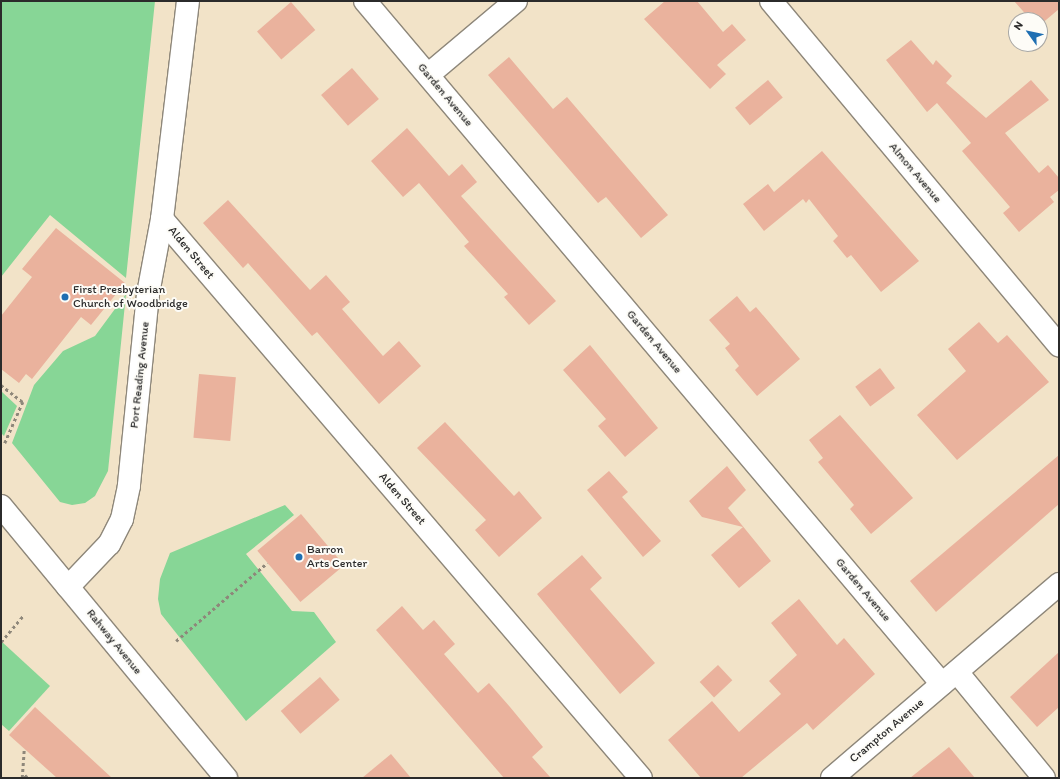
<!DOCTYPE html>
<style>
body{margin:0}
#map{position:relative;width:1060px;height:779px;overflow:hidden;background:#f2e3c8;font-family:Itim,sans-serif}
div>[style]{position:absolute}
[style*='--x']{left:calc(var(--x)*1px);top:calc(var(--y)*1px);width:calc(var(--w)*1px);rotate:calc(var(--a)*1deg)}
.green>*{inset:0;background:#87d696}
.building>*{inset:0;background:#eab29d;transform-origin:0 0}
.path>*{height:2.5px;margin-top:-1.25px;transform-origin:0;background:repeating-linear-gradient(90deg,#8e877a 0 3px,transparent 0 6px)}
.roads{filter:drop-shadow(1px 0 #8e877a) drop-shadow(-1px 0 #8e877a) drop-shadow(0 1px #8e877a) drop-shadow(0 -1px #8e877a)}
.minor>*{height:22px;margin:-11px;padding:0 11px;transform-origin:11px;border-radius:11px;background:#fff}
.tertiary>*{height:22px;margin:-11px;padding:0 11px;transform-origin:11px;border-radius:11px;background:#fff}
.secondary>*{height:22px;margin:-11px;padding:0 11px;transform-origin:11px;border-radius:11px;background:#fff}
.dots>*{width:11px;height:11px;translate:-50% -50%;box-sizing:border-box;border:2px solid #fdfcf7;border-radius:50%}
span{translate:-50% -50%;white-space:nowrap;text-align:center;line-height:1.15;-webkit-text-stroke:4px #fdfcf7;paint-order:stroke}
.street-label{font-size:12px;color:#2b2b2b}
.poi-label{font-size:12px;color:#2b2b2b}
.left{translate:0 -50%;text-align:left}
.frame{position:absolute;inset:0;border:2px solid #2b2b2b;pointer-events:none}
.north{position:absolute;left:1008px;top:12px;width:40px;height:40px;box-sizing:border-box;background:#fdfcf7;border:1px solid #a9a8a5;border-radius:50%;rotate:303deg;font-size:11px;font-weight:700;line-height:16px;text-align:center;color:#2b2b2b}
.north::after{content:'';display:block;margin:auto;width:14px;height:18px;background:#1f6fb2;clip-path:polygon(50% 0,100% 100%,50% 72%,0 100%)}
</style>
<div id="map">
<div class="green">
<div style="clip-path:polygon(1px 1px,155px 1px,126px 278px,50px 215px,1px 277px)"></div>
<div style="clip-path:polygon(126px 294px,108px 471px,95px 496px,85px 503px,72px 505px,60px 502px,12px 443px,34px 385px,63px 351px,95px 336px)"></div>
<div style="clip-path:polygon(1px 391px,17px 406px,4px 436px,1px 433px)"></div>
<div style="clip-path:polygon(285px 505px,294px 515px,246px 554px,292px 611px,314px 612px,336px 642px,246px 721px,161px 614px,158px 599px,160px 579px,170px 553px)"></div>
<div style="clip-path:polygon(1px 641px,50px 686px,9px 731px,1px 724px)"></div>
</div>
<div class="building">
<div style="clip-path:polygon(665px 1px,697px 1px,723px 32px,732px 24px,746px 40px,717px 65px,726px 74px,710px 89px,644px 19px)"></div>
<div style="clip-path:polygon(1014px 1px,1059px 1px,1059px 9px,1040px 25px,1040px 20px,1031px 20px)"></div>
<div style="left:291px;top:2px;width:37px;height:45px;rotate:49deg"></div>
<div style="clip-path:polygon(911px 40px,933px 65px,936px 60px,952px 76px,946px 83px,986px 118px,1031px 80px,1049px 100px,1005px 133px,1039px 173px,1048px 165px,1059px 178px,1059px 190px,1050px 197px,1054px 202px,1019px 232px,1003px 213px,1010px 207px,962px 151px,971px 143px,937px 103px,927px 112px,886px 60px)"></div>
<div style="clip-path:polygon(509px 57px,553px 109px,567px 97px,668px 215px,641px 238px,606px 197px,598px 203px,488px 75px)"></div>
<div style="left:352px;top:68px;width:41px;height:41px;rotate:49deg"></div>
<div style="left:768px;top:80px;width:23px;height:43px;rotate:50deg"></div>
<div style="clip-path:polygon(407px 128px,449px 176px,462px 164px,477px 182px,461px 196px,556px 301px,529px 325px,504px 297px,508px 294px,464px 246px,469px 242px,419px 183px,403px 197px,371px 161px)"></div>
<div style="clip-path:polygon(822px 151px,919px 261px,881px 292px,851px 255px,847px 258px,833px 241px,838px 236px,809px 199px,806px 203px,803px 199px,764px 231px,743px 204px,768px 184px,774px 192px)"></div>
<div style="clip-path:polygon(228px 200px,310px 290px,326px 275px,350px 302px,342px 309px,383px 356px,399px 341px,421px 366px,379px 404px,317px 332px,312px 336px,248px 263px,243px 268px,203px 223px)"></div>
<div style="clip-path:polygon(56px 228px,125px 283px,91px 325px,81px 317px,32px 379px,26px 374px,19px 383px,1px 369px,1px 316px,32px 277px,22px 269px)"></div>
<div style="clip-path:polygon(737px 296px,750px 312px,756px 307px,800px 359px,757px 396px,735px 370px,739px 366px,725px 348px,730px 344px,709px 320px)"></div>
<div style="clip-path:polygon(979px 322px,998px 343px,1007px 335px,1049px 382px,957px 460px,917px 415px,966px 371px,948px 349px)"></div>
<div style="clip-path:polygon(590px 345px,658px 428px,625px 457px,598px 426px,606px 419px,563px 370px)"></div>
<div style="left:880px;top:368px;width:25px;height:31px;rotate:53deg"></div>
<div style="left:199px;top:374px;width:37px;height:64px;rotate:5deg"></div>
<div style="clip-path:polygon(840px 415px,913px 498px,871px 534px,850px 509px,854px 505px,818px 462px,823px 458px,809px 440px)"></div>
<div style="clip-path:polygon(445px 422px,514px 496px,519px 491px,542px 518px,499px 557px,475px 530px,486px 520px,417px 448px)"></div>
<div style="clip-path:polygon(1059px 455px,1059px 504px,936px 612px,910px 581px)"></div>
<div style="clip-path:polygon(727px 466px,746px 490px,728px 508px,771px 561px,739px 588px,711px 555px,743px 527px,702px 517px,689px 501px)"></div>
<div style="clip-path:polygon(609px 471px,628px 492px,622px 497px,661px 541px,643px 557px,587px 490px)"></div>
<div style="left:301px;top:514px;width:67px;height:57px;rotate:50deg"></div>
<div style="clip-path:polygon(582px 555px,602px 578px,590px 589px,655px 663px,620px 694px,537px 594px)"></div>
<div style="clip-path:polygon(799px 599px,837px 645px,844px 638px,875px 674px,813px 730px,807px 723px,741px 778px,701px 778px,668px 740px,712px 701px,739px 732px,781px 694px,769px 681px,797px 655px,771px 623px)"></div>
<div style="clip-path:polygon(402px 606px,423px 630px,434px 620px,455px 644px,444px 654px,478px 693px,489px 683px,510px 707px,543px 747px,532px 757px,551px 778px,504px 778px,376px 630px)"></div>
<div style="clip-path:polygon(1059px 652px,1059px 707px,1037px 727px,1010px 697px)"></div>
<div style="left:718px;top:665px;width:21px;height:25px;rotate:47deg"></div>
<div style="left:320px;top:677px;width:30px;height:52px;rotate:49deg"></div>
<div style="clip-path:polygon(35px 707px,112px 778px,57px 778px,9px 735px)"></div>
<div style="clip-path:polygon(949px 747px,975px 778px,910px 778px)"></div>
<div style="clip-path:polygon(391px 754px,411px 778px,362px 778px)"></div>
</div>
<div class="path">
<div style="--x:1;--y:385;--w:28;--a:38"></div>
<div style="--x:23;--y:402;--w:45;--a:113.7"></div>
<div style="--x:176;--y:641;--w:120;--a:-40.6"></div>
<div style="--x:1;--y:642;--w:34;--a:-50"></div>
<div style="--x:25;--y:775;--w:4;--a:45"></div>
<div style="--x:22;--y:778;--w:30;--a:-86"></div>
</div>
<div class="roads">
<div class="minor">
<div style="--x:365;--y:1;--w:894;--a:49.81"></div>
<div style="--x:771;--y:1;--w:449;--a:50.1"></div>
<div style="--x:428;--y:75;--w:115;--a:-40.1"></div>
<div style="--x:162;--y:219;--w:736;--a:49.41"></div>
<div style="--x:957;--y:672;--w:137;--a:50.6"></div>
<div style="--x:832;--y:778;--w:299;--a:-40.5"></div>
</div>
<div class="tertiary">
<div style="--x:1;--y:506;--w:105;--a:50.4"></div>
</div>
<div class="secondary">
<div style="--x:188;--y:1;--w:220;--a:96.8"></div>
<div style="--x:162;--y:219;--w:76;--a:100.6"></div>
<div style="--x:148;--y:294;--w:193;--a:95.7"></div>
<div style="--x:129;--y:486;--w:34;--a:102"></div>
<div style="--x:122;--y:519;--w:28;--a:117"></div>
<div style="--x:109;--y:544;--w:59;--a:133.6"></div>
<div style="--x:68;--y:587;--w:248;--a:50.4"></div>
</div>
</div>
<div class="dots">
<div style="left:65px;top:297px;background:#1f6fb2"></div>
<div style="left:299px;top:557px;background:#1f6fb2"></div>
</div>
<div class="street-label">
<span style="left:445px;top:95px;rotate:50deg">Garden Avenue</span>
<span style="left:915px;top:173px;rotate:50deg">Almon Avenue</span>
<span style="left:191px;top:253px;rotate:50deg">Alden Street</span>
<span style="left:654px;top:342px;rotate:50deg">Garden Avenue</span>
<span style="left:140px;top:375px;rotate:-84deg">Port Reading Avenue</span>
<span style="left:402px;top:499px;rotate:49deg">Alden Street</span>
<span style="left:863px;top:590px;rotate:50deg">Garden Avenue</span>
<span style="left:114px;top:642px;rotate:51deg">Rahway Avenue</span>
<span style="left:887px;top:731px;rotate:-40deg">Crampton Avenue</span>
</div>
<div class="poi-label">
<span class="left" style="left:73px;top:297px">First Presbyterian<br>Church of Woodbridge</span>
<span class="left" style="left:307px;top:557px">Barron<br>Arts Center</span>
</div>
<div class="frame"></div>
<div class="north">N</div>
</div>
